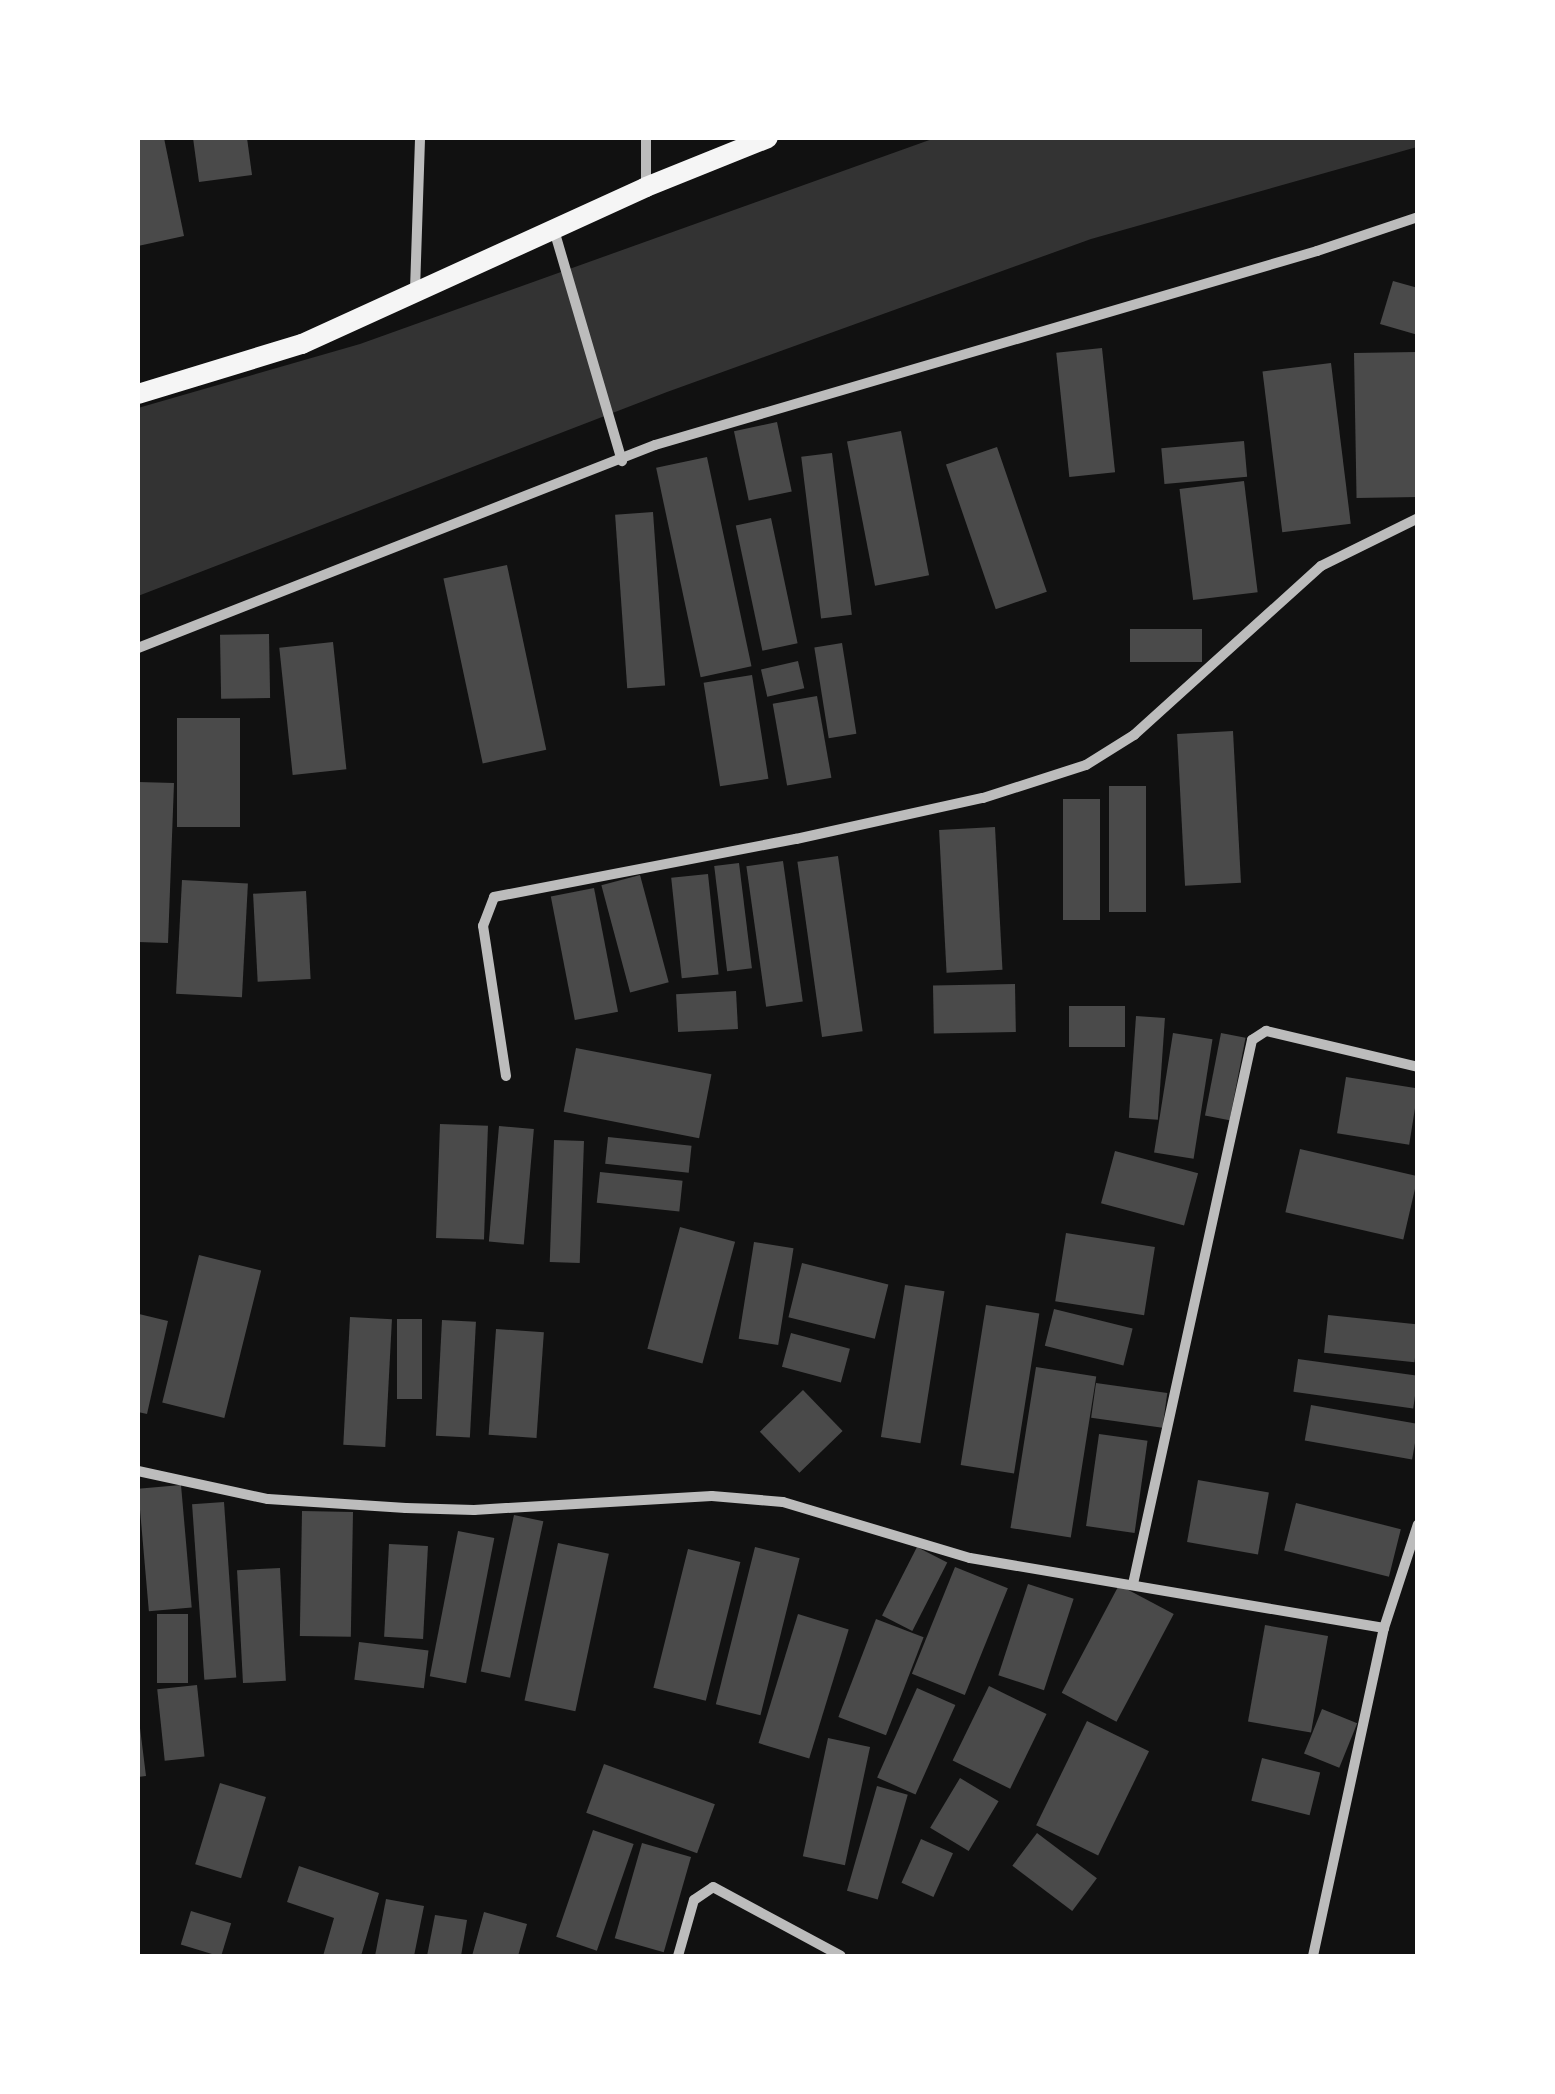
<!DOCTYPE html>
<style>
body{margin:0}
#map{position:relative;width:1555px;height:2094px;overflow:hidden;background:#111;font-family:Georgia,serif}
div>[style]{position:absolute}
[style*='--x']{left:calc(var(--x)*1px);top:calc(var(--y)*1px);width:calc(var(--w)*1px);rotate:calc(var(--a)*1deg)}
.water>*{inset:0;background:#333}
.building>*{inset:0;background:#4a4a4a;transform-origin:0 0}
.minor>*{height:10px;margin:-5px;padding:0 5px;transform-origin:5px;border-radius:5px;background:#bcbcbc}
.secondary>*{height:20px;margin:-10px;padding:0 10px;transform-origin:10px;border-radius:10px;background:#f5f5f5}
span{translate:-50% -50%;white-space:nowrap;text-align:center;line-height:1.15;-webkit-text-stroke:8px #fff;paint-order:stroke}
.frame{position:absolute;inset:0;border:140px solid #fff;pointer-events:none}
</style>
<div id="map">
<div class="water">
<div style="clip-path:polygon(935px 138px,1417px 138px,1417px 147px,1091px 239px,667px 392px,138px 596px,138px 408px,360px 344px)"></div>
</div>
<div class="building">
<div style="clip-path:polygon(138px 138px,164px 138px,184px 236px,138px 246px)"></div>
<div style="clip-path:polygon(193px 138px,247px 138px,252px 175px,199px 182px)"></div>
<div style="clip-path:polygon(1393px 281px,1418px 288px,1418px 335px,1380px 324px)"></div>
<div style="left:1102px;top:348px;width:125px;height:46px;rotate:84deg"></div>
<div style="left:1416px;top:352px;width:145px;height:62px;rotate:89deg"></div>
<div style="left:1331px;top:363px;width:162px;height:69px;rotate:83deg"></div>
<div style="left:777px;top:422px;width:71px;height:44px;rotate:78deg"></div>
<div style="left:901px;top:431px;width:147px;height:55px;rotate:79deg"></div>
<div style="left:1244px;top:441px;width:36px;height:83px;rotate:85deg"></div>
<div style="left:997px;top:447px;width:153px;height:54px;rotate:71deg"></div>
<div style="left:832px;top:453px;width:163px;height:31px;rotate:83deg"></div>
<div style="left:707px;top:457px;width:214px;height:52px;rotate:78deg"></div>
<div style="left:1244px;top:481px;width:112px;height:65px;rotate:83deg"></div>
<div style="left:653px;top:512px;width:174px;height:38px;rotate:86deg"></div>
<div style="left:771px;top:518px;width:128px;height:36px;rotate:78deg"></div>
<div style="left:507px;top:565px;width:189px;height:65px;rotate:78deg"></div>
<div style="left:1130px;top:629px;width:72px;height:33px"></div>
<div style="left:269px;top:634px;width:64px;height:49px;rotate:89deg"></div>
<div style="left:333px;top:642px;width:128px;height:54px;rotate:84deg"></div>
<div style="left:842px;top:643px;width:92px;height:28px;rotate:81deg"></div>
<div style="left:798px;top:661px;width:28px;height:38px;rotate:77deg"></div>
<div style="left:752px;top:675px;width:105px;height:49px;rotate:81deg"></div>
<div style="left:817px;top:696px;width:83px;height:45px;rotate:80deg"></div>
<div style="left:177px;top:718px;width:63px;height:109px"></div>
<div style="left:1233px;top:731px;width:152px;height:56px;rotate:87deg"></div>
<div style="clip-path:polygon(138px 782px,174px 783px,168px 943px,138px 942px)"></div>
<div style="left:1146px;top:786px;width:126px;height:37px;rotate:90deg"></div>
<div style="left:1063px;top:799px;width:37px;height:121px"></div>
<div style="left:995px;top:827px;width:143px;height:56px;rotate:87deg"></div>
<div style="left:838px;top:856px;width:177px;height:41px;rotate:82deg"></div>
<div style="left:783px;top:861px;width:142px;height:37px;rotate:82deg"></div>
<div style="left:739px;top:863px;width:106px;height:25px;rotate:83deg"></div>
<div style="left:708px;top:874px;width:101px;height:37px;rotate:84deg"></div>
<div style="left:640px;top:875px;width:111px;height:40px;rotate:75deg"></div>
<div style="left:182px;top:880px;width:66px;height:114px;rotate:3deg"></div>
<div style="left:594px;top:888px;width:126px;height:44px;rotate:79deg"></div>
<div style="left:306px;top:891px;width:88px;height:53px;rotate:87deg"></div>
<div style="left:1015px;top:984px;width:48px;height:82px;rotate:89deg"></div>
<div style="left:736px;top:991px;width:38px;height:60px;rotate:87deg"></div>
<div style="left:1069px;top:1006px;width:56px;height:41px"></div>
<div style="left:1136px;top:1016px;width:29px;height:102px;rotate:4deg"></div>
<div style="left:1173px;top:1033px;width:40px;height:121px;rotate:9deg"></div>
<div style="left:1221px;top:1033px;width:25px;height:84px;rotate:11deg"></div>
<div style="left:576px;top:1048px;width:138px;height:65px;rotate:11deg"></div>
<div style="left:1346px;top:1077px;width:73px;height:57px;rotate:9deg"></div>
<div style="left:440px;top:1124px;width:48px;height:114px;rotate:2deg"></div>
<div style="left:499px;top:1126px;width:35px;height:116px;rotate:5deg"></div>
<div style="left:608px;top:1137px;width:84px;height:27px;rotate:6deg"></div>
<div style="left:554px;top:1140px;width:30px;height:122px;rotate:2deg"></div>
<div style="left:1300px;top:1149px;width:121px;height:65px;rotate:13deg"></div>
<div style="left:1115px;top:1151px;width:86px;height:54px;rotate:15deg"></div>
<div style="left:600px;top:1172px;width:83px;height:31px;rotate:6deg"></div>
<div style="left:680px;top:1227px;width:57px;height:126px;rotate:15deg"></div>
<div style="left:1066px;top:1233px;width:90px;height:69px;rotate:9deg"></div>
<div style="left:754px;top:1242px;width:40px;height:98px;rotate:9deg"></div>
<div style="left:199px;top:1255px;width:64px;height:152px;rotate:14deg"></div>
<div style="left:802px;top:1263px;width:89px;height:56px;rotate:14deg"></div>
<div style="left:905px;top:1285px;width:40px;height:154px;rotate:9deg"></div>
<div style="left:986px;top:1305px;width:54px;height:162px;rotate:9deg"></div>
<div style="left:1054px;top:1309px;width:81px;height:38px;rotate:14deg"></div>
<div style="clip-path:polygon(139px 1314px,168px 1321px,147px 1414px,138px 1412px)"></div>
<div style="left:1328px;top:1315px;width:91px;height:38px;rotate:6deg"></div>
<div style="left:350px;top:1317px;width:42px;height:128px;rotate:3deg"></div>
<div style="left:397px;top:1319px;width:25px;height:80px"></div>
<div style="left:442px;top:1320px;width:34px;height:116px;rotate:3deg"></div>
<div style="left:496px;top:1329px;width:48px;height:106px;rotate:4deg"></div>
<div style="left:791px;top:1333px;width:61px;height:35px;rotate:15deg"></div>
<div style="left:1298px;top:1359px;width:121px;height:33px;rotate:8deg"></div>
<div style="left:1036px;top:1367px;width:61px;height:163px;rotate:9deg"></div>
<div style="left:1096px;top:1383px;width:72px;height:35px;rotate:8deg"></div>
<div style="left:803px;top:1390px;width:57px;height:60px;rotate:46deg"></div>
<div style="left:1311px;top:1405px;width:109px;height:36px;rotate:10deg"></div>
<div style="left:1099px;top:1434px;width:49px;height:93px;rotate:8deg"></div>
<div style="left:1198px;top:1480px;width:72px;height:63px;rotate:10deg"></div>
<div style="left:181px;top:1485px;width:123px;height:43px;rotate:85deg"></div>
<div style="left:224px;top:1502px;width:176px;height:32px;rotate:86deg"></div>
<div style="left:1296px;top:1503px;width:108px;height:49px;rotate:14deg"></div>
<div style="left:302px;top:1511px;width:51px;height:125px;rotate:1deg"></div>
<div style="left:514px;top:1515px;width:30px;height:160px;rotate:12deg"></div>
<div style="left:458px;top:1531px;width:37px;height:148px;rotate:11deg"></div>
<div style="left:558px;top:1543px;width:52px;height:161px;rotate:12deg"></div>
<div style="left:389px;top:1544px;width:39px;height:93px;rotate:3deg"></div>
<div style="left:755px;top:1547px;width:46px;height:162px;rotate:14deg"></div>
<div style="left:917px;top:1547px;width:34px;height:77px;rotate:27deg"></div>
<div style="left:688px;top:1549px;width:54px;height:143px;rotate:14deg"></div>
<div style="left:955px;top:1567px;width:57px;height:115px;rotate:22deg"></div>
<div style="left:280px;top:1568px;width:113px;height:43px;rotate:87deg"></div>
<div style="left:1028px;top:1584px;width:48px;height:96px;rotate:18deg"></div>
<div style="left:1119px;top:1585px;width:62px;height:122px;rotate:28deg"></div>
<div style="left:157px;top:1614px;width:31px;height:69px"></div>
<div style="left:798px;top:1614px;width:53px;height:135px;rotate:17deg"></div>
<div style="left:876px;top:1619px;width:51px;height:105px;rotate:21deg"></div>
<div style="left:1265px;top:1625px;width:64px;height:98px;rotate:10deg"></div>
<div style="left:359px;top:1642px;width:70px;height:38px;rotate:7deg"></div>
<div style="left:197px;top:1685px;width:72px;height:40px;rotate:84deg"></div>
<div style="left:989px;top:1686px;width:64px;height:83px;rotate:26deg"></div>
<div style="left:917px;top:1688px;width:42px;height:98px;rotate:24deg"></div>
<div style="left:1322px;top:1709px;width:38px;height:48px;rotate:22deg"></div>
<div style="clip-path:polygon(138px 1712px,146px 1776px,138px 1777px)"></div>
<div style="left:1087px;top:1721px;width:69px;height:116px;rotate:26deg"></div>
<div style="left:828px;top:1738px;width:43px;height:121px;rotate:12deg"></div>
<div style="left:1262px;top:1758px;width:60px;height:44px;rotate:14deg"></div>
<div style="left:604px;top:1764px;width:118px;height:52px;rotate:20deg"></div>
<div style="left:960px;top:1778px;width:45px;height:58px;rotate:31deg"></div>
<div style="left:220px;top:1783px;width:48px;height:85px;rotate:17deg"></div>
<div style="left:877px;top:1786px;width:32px;height:109px;rotate:16deg"></div>
<div style="left:593px;top:1830px;width:43px;height:113px;rotate:19deg"></div>
<div style="left:1037px;top:1833px;width:75px;height:41px;rotate:37deg"></div>
<div style="left:921px;top:1839px;width:35px;height:48px;rotate:24deg"></div>
<div style="left:642px;top:1843px;width:51px;height:99px;rotate:16deg"></div>
<div style="clip-path:polygon(299px 1866px,379px 1893px,361px 1956px,323px 1956px,334px 1918px,287px 1902px)"></div>
<div style="clip-path:polygon(386px 1899px,424px 1906px,414px 1956px,375px 1956px)"></div>
<div style="left:191px;top:1911px;width:42px;height:35px;rotate:17deg"></div>
<div style="clip-path:polygon(484px 1912px,527px 1924px,518px 1956px,472px 1956px)"></div>
<div style="clip-path:polygon(435px 1915px,467px 1920px,461px 1956px,427px 1956px)"></div>
</div>
<div class="minor">
<div style="--x:646;--y:138;--w:48;--a:90"></div>
<div style="--x:554;--y:230;--w:241;--a:73.6"></div>
<div style="--x:415;--y:290;--w:152;--a:-88.1"></div>
<div style="--x:138;--y:648;--w:555;--a:-21.44"></div>
<div style="--x:655;--y:445;--w:690;--a:-16.33"></div>
<div style="--x:1317;--y:251;--w:107;--a:-18.6"></div>
<div style="--x:506;--y:1076;--w:152;--a:-98.7"></div>
<div style="--x:483;--y:926;--w:31;--a:-69"></div>
<div style="--x:494;--y:897;--w:308;--a:-10.9"></div>
<div style="--x:796;--y:839;--w:191;--a:-12.4"></div>
<div style="--x:983;--y:798;--w:108;--a:-17.8"></div>
<div style="--x:1086;--y:765;--w:57;--a:-32"></div>
<div style="--x:1134;--y:735;--w:252;--a:-42.1"></div>
<div style="--x:1321;--y:566;--w:108;--a:-26.3"></div>
<div style="--x:138;--y:1471;--w:133;--a:12.2"></div>
<div style="--x:268;--y:1499;--w:138;--a:3.7"></div>
<div style="--x:406;--y:1508;--w:68;--a:1.7"></div>
<div style="--x:474;--y:1510;--w:238;--a:-3.4"></div>
<div style="--x:712;--y:1496;--w:71;--a:4.8"></div>
<div style="--x:783;--y:1502;--w:195;--a:16.7"></div>
<div style="--x:970;--y:1558;--w:420;--a:9.6"></div>
<div style="--x:1133;--y:1584;--w:557;--a:-77.66"></div>
<div style="--x:1252;--y:1040;--w:17;--a:-33"></div>
<div style="--x:1266;--y:1031;--w:156;--a:13.3"></div>
<div style="--x:678;--y:1956;--w:58;--a:-74.1"></div>
<div style="--x:694;--y:1900;--w:23;--a:-34"></div>
<div style="--x:713;--y:1887;--w:145;--a:28.3"></div>
<div style="--x:1313;--y:1956;--w:336;--a:-77.8"></div>
<div style="--x:1384;--y:1628;--w:109;--a:-71.9"></div>
</div>
<div class="secondary">
<div style="--x:138;--y:394;--w:171;--a:-17"></div>
<div style="--x:302;--y:344;--w:378;--a:-24.5"></div>
<div style="--x:646;--y:187;--w:131;--a:-21.9"></div>
</div>
<div class="frame"></div>
</div>
